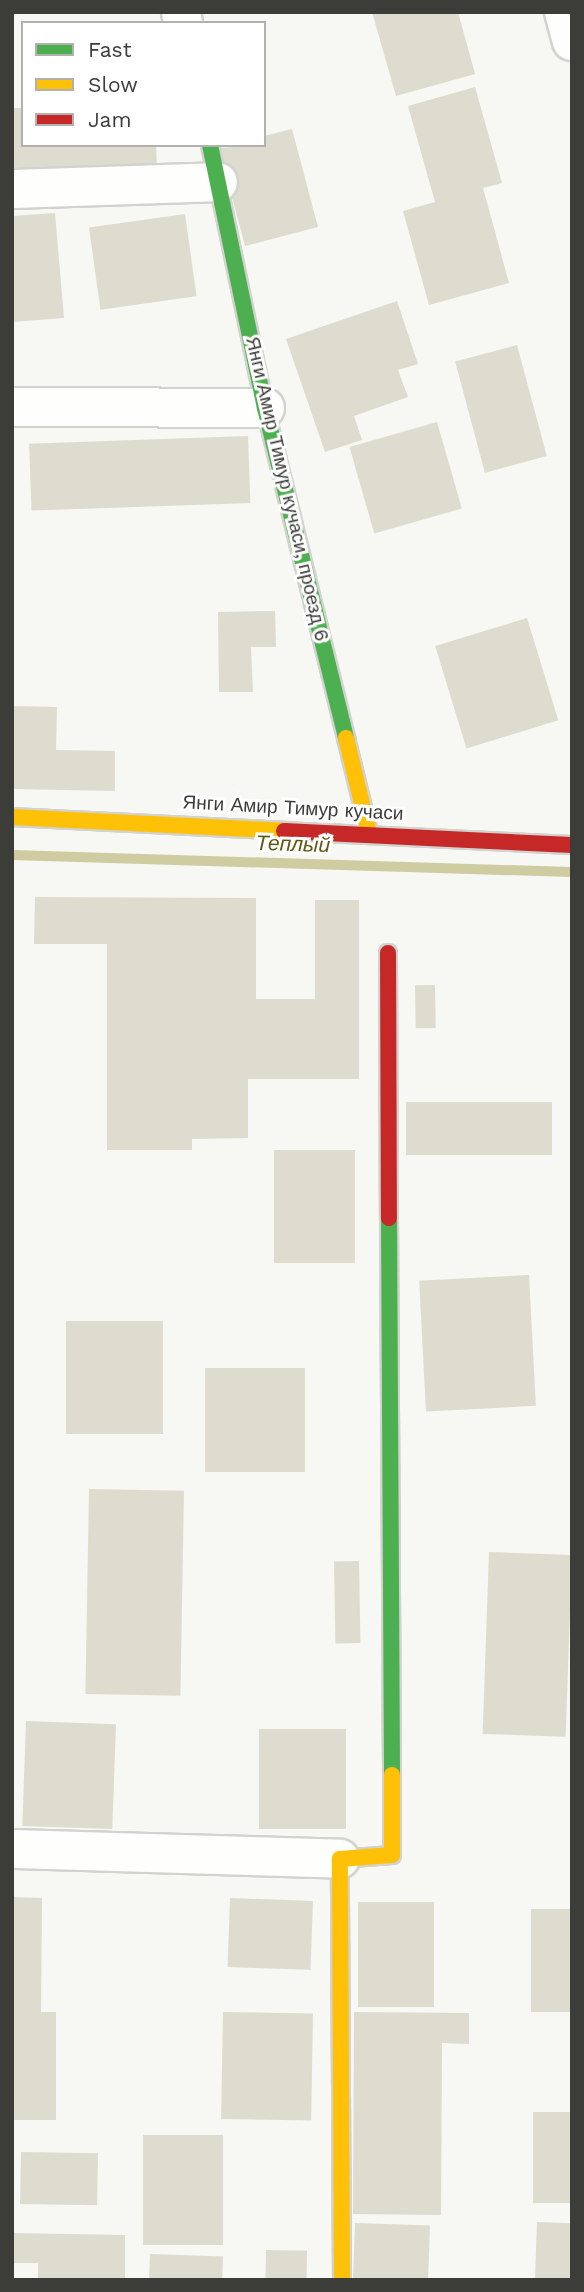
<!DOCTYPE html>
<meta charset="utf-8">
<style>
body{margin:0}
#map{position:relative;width:584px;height:2292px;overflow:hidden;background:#f7f7f3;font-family:"Work Sans",sans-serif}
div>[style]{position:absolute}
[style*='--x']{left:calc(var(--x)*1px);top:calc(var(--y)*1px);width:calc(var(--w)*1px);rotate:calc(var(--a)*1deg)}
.stream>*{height:10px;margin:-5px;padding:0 5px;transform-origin:5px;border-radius:5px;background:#cecca0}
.building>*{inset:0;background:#dddcce;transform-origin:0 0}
.roads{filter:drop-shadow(2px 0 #d2d2cf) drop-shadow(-2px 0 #d2d2cf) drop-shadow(0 2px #d2d2cf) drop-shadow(0 -2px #d2d2cf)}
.street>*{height:38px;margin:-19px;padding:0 19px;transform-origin:19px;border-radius:19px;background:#fefefd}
.fast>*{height:16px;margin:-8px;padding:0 8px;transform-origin:8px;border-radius:8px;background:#4caf50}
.slow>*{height:16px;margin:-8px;padding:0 8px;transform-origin:8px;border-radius:8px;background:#ffc107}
.jam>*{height:16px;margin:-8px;padding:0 8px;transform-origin:8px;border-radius:8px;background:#c62828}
span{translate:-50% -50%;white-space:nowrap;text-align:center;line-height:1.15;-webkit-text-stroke:6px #fff;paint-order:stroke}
.street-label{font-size:19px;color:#3c3c39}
.water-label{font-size:21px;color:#5e5811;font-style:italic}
.frame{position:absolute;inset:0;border:14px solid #3c3c39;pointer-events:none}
.legend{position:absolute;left:21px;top:21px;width:245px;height:126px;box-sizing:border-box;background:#fff;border:2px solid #b1b1b0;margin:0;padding:9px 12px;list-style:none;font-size:21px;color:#3c3c39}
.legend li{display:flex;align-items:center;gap:14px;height:35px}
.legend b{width:35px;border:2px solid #b1b1b0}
</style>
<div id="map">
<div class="stream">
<div style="--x:12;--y:855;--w:560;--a:1.74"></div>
</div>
<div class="building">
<div style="clip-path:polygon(372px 12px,458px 12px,475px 74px,396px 96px)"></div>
<div style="clip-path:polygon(475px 87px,502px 183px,483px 188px,509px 283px,429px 305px,403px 211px,435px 202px,408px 106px)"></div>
<div style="clip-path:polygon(12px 108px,23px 108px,23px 145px,156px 145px,157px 167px,12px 172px)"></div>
<div style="clip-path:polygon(292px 129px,318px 227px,245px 246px,219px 148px,264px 145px,264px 136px)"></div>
<div style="clip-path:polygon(55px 213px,64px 318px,12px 322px,12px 216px)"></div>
<div style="left:185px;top:214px;width:83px;height:97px;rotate:82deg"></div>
<div style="clip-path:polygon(397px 301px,418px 364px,398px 370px,408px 397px,354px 416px,362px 440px,325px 452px,286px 339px)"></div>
<div style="left:517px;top:345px;width:115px;height:64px;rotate:75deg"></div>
<div style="left:437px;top:422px;width:90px;height:91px;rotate:74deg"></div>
<div style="left:248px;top:436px;width:67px;height:219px;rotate:88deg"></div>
<div style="clip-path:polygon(275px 611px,276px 647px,251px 647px,253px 692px,219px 692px,218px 612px)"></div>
<div style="left:527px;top:618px;width:107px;height:96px;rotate:73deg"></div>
<div style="clip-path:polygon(12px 706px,57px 707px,56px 750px,115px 751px,115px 791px,12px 789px)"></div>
<div style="clip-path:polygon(35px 897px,256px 898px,256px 999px,315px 999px,315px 900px,359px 900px,359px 1079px,248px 1079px,248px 1138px,192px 1139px,192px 1150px,107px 1150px,107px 944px,34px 944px)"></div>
<div style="left:435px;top:985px;width:43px;height:20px;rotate:89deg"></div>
<div style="left:406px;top:1102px;width:146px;height:53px"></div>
<div style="left:274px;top:1150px;width:81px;height:113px"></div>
<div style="left:529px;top:1275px;width:131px;height:110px;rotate:87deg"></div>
<div style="left:66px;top:1321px;width:97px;height:113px"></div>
<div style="left:205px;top:1368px;width:100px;height:104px"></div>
<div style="left:89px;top:1489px;width:95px;height:205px;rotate:1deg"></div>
<div style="left:489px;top:1552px;width:83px;height:182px;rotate:2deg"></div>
<div style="left:359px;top:1561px;width:82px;height:25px;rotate:89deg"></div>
<div style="left:26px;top:1721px;width:90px;height:105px;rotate:2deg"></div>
<div style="left:259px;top:1729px;width:87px;height:100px"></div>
<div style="clip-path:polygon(12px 1897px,42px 1898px,41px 2012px,56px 2012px,56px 2120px,12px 2120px)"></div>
<div style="left:230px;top:1898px;width:83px;height:69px;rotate:2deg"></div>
<div style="left:358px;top:1902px;width:76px;height:105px"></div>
<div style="left:531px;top:1909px;width:41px;height:103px"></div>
<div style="left:223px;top:2012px;width:90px;height:107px;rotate:1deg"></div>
<div style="clip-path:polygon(354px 2012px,469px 2013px,469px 2044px,442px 2043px,441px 2215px,353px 2214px)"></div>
<div style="left:533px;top:2112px;width:39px;height:91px"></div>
<div style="left:143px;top:2135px;width:80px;height:110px"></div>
<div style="left:21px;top:2152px;width:77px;height:52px;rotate:1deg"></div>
<div style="left:537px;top:2222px;width:35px;height:58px;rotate:2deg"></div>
<div style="left:355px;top:2223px;width:75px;height:57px;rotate:2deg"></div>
<div style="clip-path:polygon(12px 2233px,125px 2235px,125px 2280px,38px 2280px,38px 2263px,12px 2263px)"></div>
<div style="left:266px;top:2250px;width:41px;height:30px;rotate:1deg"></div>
<div style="left:150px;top:2254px;width:73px;height:26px;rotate:2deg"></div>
</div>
<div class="roads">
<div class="street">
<div style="--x:181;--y:12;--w:11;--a:80"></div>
<div style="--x:564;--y:12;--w:30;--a:75"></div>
<div style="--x:12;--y:189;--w:206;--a:-1.9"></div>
<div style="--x:12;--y:407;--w:253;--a:0.2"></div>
<div style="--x:12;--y:1849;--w:328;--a:1.7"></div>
</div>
<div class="fast">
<div style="--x:210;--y:145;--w:269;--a:78.2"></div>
<div style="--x:265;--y:408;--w:340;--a:76.2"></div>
<div style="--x:389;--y:1218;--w:557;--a:89.69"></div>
</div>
<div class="slow">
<div style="--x:346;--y:738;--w:97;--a:76.3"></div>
<div style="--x:12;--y:817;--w:272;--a:2.9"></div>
<div style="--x:342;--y:2280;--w:421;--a:-90.3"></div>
<div style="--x:340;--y:1859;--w:52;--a:-4.4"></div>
<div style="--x:392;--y:1855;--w:80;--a:-90"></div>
</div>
<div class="jam">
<div style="--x:284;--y:831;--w:288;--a:2.8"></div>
<div style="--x:388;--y:953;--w:265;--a:89.8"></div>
</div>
</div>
<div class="street-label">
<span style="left:287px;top:489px;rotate:77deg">Янги Амир Тимур кучаси, проезд 6</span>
<span style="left:293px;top:808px;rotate:3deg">Янги Амир Тимур кучаси</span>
</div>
<div class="water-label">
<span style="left:293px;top:844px;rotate:2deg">Теплый</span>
</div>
<div class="frame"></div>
<ul class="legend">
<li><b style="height:9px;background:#4caf50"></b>Fast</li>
<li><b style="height:9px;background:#ffc107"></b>Slow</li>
<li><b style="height:9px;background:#c62828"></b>Jam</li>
</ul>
</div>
